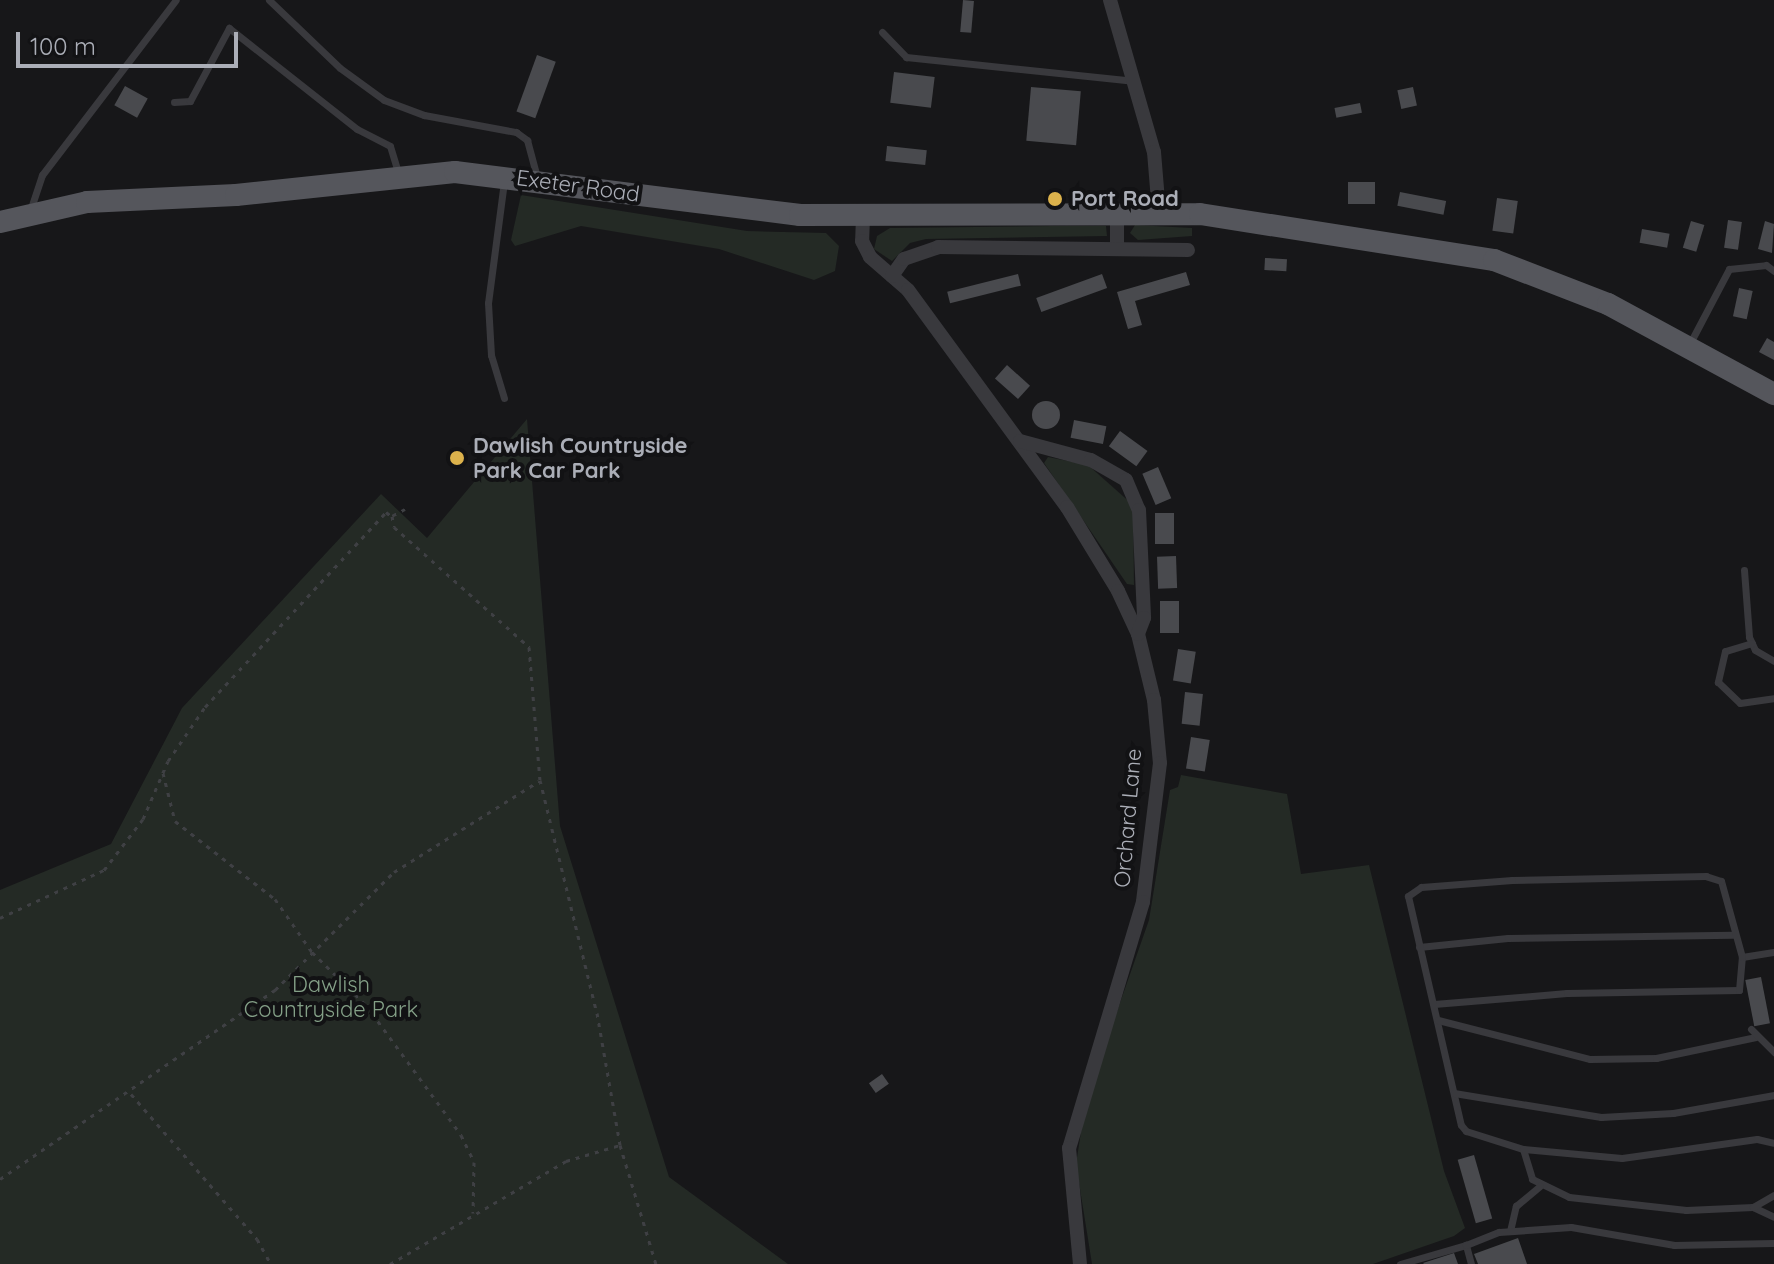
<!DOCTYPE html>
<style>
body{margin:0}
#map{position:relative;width:1774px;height:1264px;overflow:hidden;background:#171719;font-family:Quicksand,sans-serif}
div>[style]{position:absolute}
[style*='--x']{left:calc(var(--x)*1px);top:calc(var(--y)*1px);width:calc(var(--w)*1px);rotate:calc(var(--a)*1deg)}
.green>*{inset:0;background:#242a25}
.building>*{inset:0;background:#494a4e;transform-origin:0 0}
.round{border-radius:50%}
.path>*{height:3px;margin-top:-1.5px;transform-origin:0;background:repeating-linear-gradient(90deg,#3f4044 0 4px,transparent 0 10px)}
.service>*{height:7px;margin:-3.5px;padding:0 3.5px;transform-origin:3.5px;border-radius:3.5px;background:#39393d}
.minor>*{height:14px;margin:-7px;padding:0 7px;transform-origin:7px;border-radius:7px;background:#39393d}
.primary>*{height:22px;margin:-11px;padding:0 11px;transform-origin:11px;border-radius:11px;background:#55565c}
.dots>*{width:22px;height:22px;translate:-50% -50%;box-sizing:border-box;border:4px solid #121214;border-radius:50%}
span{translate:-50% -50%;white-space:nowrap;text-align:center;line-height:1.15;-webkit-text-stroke:8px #121214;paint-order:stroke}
.street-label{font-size:22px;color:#abaeb7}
.poi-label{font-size:22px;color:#abaeb7;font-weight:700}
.left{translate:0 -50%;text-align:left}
.park-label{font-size:22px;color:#84a087}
.scale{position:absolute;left:16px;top:32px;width:222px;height:36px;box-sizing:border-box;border:4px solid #abaeb7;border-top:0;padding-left:10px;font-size:24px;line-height:28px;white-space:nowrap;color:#abaeb7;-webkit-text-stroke:6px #121214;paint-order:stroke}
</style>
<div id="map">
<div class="green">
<div style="clip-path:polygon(521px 195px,747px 231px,826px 233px,839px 246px,835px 271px,814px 280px,719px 249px,581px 226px,515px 246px,511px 240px)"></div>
<div style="clip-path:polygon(1135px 225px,1192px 228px,1192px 236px,1138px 240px,1130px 233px)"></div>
<div style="clip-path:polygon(1053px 226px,1106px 226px,1107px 236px,926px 239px,910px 243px,892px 261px,874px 249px,877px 236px,890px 228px)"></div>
<div style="clip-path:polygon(527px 419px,560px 826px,669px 1177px,788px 1264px,0 1264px,0 890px,111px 844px,182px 708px,381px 494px,427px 538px)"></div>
<div style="clip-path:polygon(1048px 457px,1088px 465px,1133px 505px,1134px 585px,1127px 584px,1044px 463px)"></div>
<div style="clip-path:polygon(1181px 775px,1287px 794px,1301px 874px,1369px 865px,1444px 1171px,1465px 1228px,1454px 1236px,1373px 1264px,1092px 1264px,1076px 1164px,1086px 1100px,1149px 920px,1170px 790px,1178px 787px)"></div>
</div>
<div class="building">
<div style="left:963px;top:0;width:11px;height:32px;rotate:5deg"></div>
<div style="left:537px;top:55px;width:20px;height:60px;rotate:20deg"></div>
<div style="left:894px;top:72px;width:41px;height:31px;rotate:7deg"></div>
<div style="left:125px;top:86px;width:26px;height:22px;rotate:29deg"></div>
<div style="left:1031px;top:87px;width:50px;height:54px;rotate:5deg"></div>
<div style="left:1413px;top:87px;width:19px;height:16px;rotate:78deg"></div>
<div style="left:1360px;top:103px;width:10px;height:26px;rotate:79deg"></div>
<div style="left:887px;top:146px;width:40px;height:15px;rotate:6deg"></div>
<div style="left:1348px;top:182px;width:27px;height:22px"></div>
<div style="left:1400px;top:192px;width:47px;height:14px;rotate:11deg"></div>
<div style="left:1497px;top:198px;width:21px;height:33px;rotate:8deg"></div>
<div style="left:1728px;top:220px;width:14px;height:28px;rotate:8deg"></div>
<div style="left:1691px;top:221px;width:14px;height:28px;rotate:17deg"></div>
<div style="clip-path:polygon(1765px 221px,1774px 224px,1772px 253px,1758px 249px)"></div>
<div style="left:1642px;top:229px;width:28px;height:14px;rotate:10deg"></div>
<div style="left:1265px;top:258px;width:22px;height:12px;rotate:3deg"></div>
<div style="clip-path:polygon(1186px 272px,1190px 285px,1135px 301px,1142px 325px,1128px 329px,1117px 292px)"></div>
<div style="left:1018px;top:274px;width:12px;height:73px;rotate:76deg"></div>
<div style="left:1102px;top:274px;width:15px;height:70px;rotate:70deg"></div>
<div style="left:1739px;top:288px;width:14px;height:29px;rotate:12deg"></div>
<div style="clip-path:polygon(1767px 338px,1774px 342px,1774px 360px,1759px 352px)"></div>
<div style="left:1007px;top:365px;width:31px;height:18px;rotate:42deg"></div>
<div class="round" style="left:1032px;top:401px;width:28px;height:28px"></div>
<div style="left:1074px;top:420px;width:33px;height:18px;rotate:11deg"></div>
<div style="left:1120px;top:431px;width:34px;height:19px;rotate:36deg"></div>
<div style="left:1158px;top:467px;width:34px;height:17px;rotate:67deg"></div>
<div style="left:1155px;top:513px;width:19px;height:31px"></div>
<div style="left:1176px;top:556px;width:32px;height:19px;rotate:88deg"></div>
<div style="left:1160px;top:601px;width:19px;height:32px"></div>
<div style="left:1178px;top:649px;width:18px;height:32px;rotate:9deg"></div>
<div style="left:1185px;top:692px;width:18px;height:32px;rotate:6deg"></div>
<div style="left:1191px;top:737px;width:19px;height:32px;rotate:9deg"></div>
<div style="left:1761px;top:977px;width:47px;height:16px;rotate:79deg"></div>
<div style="left:882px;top:1074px;width:12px;height:16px;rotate:55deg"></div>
<div style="left:1474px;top:1155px;width:66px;height:17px;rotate:74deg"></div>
<div style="clip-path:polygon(1518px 1238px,1527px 1264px,1478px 1264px,1474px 1254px)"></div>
<div style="clip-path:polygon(1454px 1253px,1458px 1264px,1424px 1264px,1423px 1263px)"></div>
</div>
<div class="path">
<div style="--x:405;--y:509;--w:15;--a:152"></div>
<div style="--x:392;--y:516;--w:11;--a:80"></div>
<div style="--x:394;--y:527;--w:181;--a:41.6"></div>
<div style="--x:529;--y:647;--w:133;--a:85.3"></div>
<div style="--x:540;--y:780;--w:240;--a:76.3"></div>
<div style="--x:597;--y:1013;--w:134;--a:80.1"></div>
<div style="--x:620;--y:1145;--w:124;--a:73.2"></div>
<div style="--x:163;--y:773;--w:49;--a:76"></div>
<div style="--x:175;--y:821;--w:127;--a:38"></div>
<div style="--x:275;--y:899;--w:65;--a:55.1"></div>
<div style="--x:312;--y:952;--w:76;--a:44.5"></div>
<div style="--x:366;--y:1005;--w:161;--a:53.8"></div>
<div style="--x:461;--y:1135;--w:30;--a:64"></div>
<div style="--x:474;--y:1162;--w:51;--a:91.1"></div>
<div style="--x:0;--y:918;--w:115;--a:-24.8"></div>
<div style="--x:104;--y:870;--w:64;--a:-52.6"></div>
<div style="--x:143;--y:819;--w:63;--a:-66.7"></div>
<div style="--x:168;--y:761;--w:65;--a:-55.6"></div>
<div style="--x:205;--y:707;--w:266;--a:-47.1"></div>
<div style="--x:386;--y:512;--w:6;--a:39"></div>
<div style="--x:131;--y:1094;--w:192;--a:49"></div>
<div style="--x:257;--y:1239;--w:29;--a:61"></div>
<div style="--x:0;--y:1179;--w:334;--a:-34.5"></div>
<div style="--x:275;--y:990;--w:168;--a:-44.8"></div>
<div style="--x:394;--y:872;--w:171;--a:-32.1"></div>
<div style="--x:390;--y:1264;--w:204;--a:-30.3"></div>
<div style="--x:566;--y:1161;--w:56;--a:-16.5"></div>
</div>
<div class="service">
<div style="--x:269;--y:0;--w:98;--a:43.8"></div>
<div style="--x:340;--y:68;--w:54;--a:36"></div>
<div style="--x:384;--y:100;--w:43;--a:20.6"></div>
<div style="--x:424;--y:115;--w:94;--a:10.5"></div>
<div style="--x:516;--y:132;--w:14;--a:36"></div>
<div style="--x:527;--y:140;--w:39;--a:75"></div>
<div style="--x:882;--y:32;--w:35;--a:46"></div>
<div style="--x:906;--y:57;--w:228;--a:6"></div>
<div style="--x:174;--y:102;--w:16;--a:-4"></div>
<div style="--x:190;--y:101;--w:83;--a:-61.9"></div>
<div style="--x:229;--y:28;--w:163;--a:38.3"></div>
<div style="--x:357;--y:129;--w:37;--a:27"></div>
<div style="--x:390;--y:146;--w:30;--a:73"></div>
<div style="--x:29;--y:214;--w:41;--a:-71.6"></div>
<div style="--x:42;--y:175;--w:220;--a:-52.6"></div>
<div style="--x:1689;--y:345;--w:86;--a:-62.2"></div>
<div style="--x:1729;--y:269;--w:37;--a:-6"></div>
<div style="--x:1766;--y:265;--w:10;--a:37"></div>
<div style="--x:504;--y:398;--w:45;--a:-106.8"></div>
<div style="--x:491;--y:355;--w:52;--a:-93.3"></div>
<div style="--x:488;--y:303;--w:122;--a:-82.5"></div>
<div style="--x:1744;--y:570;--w:67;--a:85.7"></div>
<div style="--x:1749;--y:637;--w:14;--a:65"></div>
<div style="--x:1755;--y:650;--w:22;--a:30"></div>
<div style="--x:1752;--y:643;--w:28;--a:163"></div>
<div style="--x:1725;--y:651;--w:32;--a:103"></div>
<div style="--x:1718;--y:682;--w:30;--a:44"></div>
<div style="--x:1740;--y:703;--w:34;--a:-8"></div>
<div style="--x:1419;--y:947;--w:89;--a:-5.8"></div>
<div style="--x:1508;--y:938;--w:224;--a:-0.8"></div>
<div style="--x:1742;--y:957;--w:32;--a:-9"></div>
<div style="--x:1434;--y:1004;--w:133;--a:-4.7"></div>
<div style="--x:1567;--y:993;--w:172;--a:-1"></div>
<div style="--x:1739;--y:990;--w:33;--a:-85"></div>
<div style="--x:1742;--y:957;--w:79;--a:-105.4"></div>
<div style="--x:1721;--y:881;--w:16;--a:-162"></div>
<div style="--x:1706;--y:876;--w:194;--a:178.8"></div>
<div style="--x:1512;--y:880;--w:91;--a:175.6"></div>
<div style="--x:1421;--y:887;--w:16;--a:145"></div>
<div style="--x:1408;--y:896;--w:235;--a:77"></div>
<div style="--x:1461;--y:1125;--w:8;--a:50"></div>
<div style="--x:1466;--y:1131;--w:60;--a:17.5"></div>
<div style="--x:1523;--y:1149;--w:31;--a:73"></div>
<div style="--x:1532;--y:1179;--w:41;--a:25.9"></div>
<div style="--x:1569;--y:1197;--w:118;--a:6.3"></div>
<div style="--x:1686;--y:1210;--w:67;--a:-2.6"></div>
<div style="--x:1753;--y:1207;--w:23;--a:25"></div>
<div style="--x:1438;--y:1020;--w:157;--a:14.4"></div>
<div style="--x:1590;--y:1059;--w:66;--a:-0.9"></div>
<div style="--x:1656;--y:1058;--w:102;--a:-11.9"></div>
<div style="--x:1751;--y:1029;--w:33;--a:45"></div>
<div style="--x:1454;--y:1093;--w:149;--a:9.3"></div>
<div style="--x:1601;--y:1117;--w:72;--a:-3.2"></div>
<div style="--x:1673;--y:1113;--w:103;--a:-10.1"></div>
<div style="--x:1523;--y:1149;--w:99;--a:5.2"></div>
<div style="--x:1622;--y:1158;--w:136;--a:-8"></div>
<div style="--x:1757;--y:1139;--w:17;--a:13"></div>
<div style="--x:1753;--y:1207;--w:24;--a:-30"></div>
<div style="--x:1510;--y:1231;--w:26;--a:-77"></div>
<div style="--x:1516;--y:1206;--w:31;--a:-40"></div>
<div style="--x:1400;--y:1264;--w:69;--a:-16.1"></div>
<div style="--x:1471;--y:1264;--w:20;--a:-105"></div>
<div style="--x:1466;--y:1245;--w:35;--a:-22"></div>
<div style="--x:1499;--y:1232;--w:72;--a:-4"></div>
<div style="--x:1571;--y:1227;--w:105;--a:9.9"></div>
<div style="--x:1674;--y:1245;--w:100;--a:-1.1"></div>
</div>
<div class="minor">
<div style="--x:1110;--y:0;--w:158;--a:73.9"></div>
<div style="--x:1154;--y:152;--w:61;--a:85.3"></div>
<div style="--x:863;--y:216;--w:25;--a:92"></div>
<div style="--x:862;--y:241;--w:18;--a:63"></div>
<div style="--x:870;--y:257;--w:50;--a:41"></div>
<div style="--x:908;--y:290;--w:269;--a:53.8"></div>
<div style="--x:1067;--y:507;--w:98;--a:58.7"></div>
<div style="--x:1118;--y:591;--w:47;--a:65.1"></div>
<div style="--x:1138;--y:634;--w:68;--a:76.4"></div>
<div style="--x:1154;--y:700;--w:63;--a:84.6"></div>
<div style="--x:1160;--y:763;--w:140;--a:97"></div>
<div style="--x:1143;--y:902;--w:257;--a:106.7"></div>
<div style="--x:1069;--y:1148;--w:117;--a:84.6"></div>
<div style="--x:1117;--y:248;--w:36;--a:-90"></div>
<div style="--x:892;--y:276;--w:21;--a:-55"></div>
<div style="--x:904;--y:259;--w:36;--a:-19"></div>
<div style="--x:938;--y:247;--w:250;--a:0.7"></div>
<div style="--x:1020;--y:441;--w:73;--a:15"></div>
<div style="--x:1091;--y:460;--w:40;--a:29.7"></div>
<div style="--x:1126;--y:480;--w:33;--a:67"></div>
<div style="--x:1139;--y:510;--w:108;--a:87.3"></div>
<div style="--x:1144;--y:618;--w:17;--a:111"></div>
</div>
<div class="primary">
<div style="--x:0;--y:222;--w:89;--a:-12.9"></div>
<div style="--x:87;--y:202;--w:149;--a:-2.7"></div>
<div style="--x:236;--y:195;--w:220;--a:-6"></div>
<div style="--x:455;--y:172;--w:348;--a:7.1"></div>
<div style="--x:800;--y:215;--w:400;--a:-0.1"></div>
<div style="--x:1200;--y:214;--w:298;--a:8.9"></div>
<div style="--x:1494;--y:260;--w:122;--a:21.1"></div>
<div style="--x:1608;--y:304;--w:189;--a:28.5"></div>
</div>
<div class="dots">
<div style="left:1055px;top:199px;background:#dcb24c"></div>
<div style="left:457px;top:458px;background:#dcb24c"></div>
</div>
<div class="street-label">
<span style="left:578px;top:186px;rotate:8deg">Exeter Road</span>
<span style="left:1128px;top:818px;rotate:-85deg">Orchard Lane</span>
</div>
<div class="poi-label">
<span class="left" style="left:1071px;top:199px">Port Road</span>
<span class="left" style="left:473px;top:458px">Dawlish Countryside<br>Park Car Park</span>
</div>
<div class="park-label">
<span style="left:331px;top:997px">Dawlish<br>Countryside Park</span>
</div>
<div class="scale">100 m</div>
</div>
